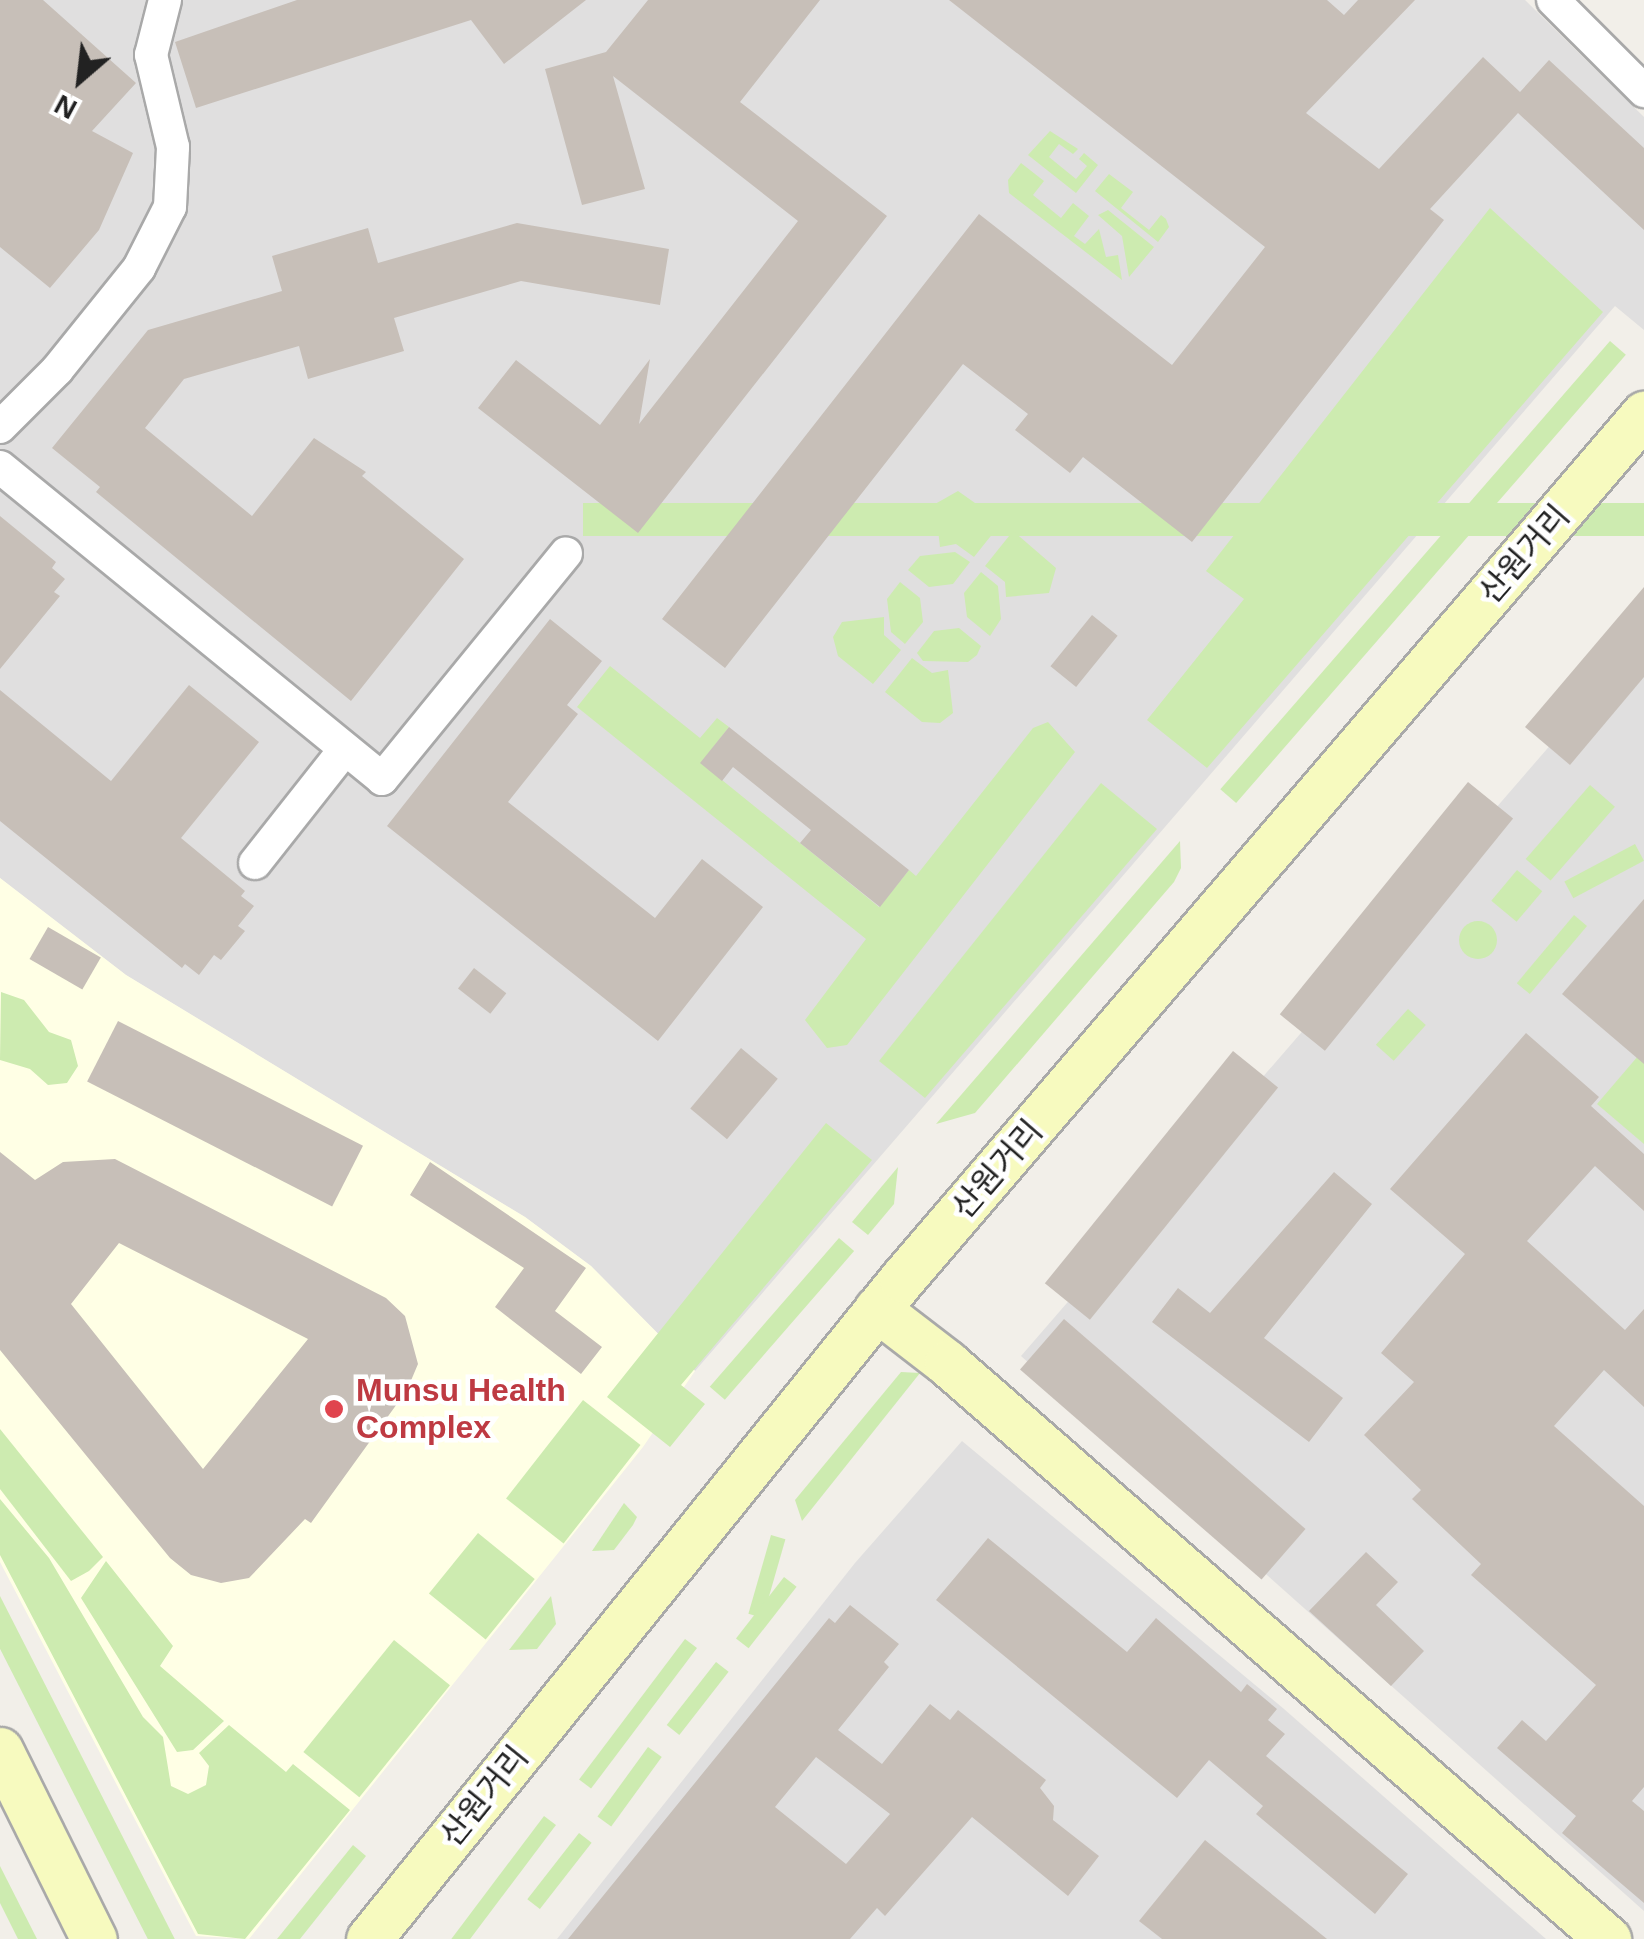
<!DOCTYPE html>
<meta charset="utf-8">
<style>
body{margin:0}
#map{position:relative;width:1644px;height:1939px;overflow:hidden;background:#f2efe9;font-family:Helvetica,"Noto Sans KR",sans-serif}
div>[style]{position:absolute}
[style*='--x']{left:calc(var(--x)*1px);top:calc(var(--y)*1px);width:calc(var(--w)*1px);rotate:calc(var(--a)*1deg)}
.residential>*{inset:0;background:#e0dfdf}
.education>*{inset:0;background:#ffffe5}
.grass>*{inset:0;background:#cdebb0;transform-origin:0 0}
.round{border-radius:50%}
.building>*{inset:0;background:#c7bfb8;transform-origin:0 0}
.roads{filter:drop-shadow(2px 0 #a9a9a9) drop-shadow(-2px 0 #a9a9a9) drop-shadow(0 2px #a9a9a9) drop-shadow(0 -2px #a9a9a9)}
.minor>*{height:32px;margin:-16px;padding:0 16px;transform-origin:16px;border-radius:16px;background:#fff}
.secondary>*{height:45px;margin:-22.5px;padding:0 22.5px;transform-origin:22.5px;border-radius:22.5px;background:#f7fabf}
.dots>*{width:28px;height:28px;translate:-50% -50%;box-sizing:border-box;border:5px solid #fff;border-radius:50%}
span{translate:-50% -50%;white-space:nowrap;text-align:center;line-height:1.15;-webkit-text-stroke:9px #fff;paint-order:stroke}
.street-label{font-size:32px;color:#222}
.health-label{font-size:32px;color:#be3a42;font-weight:700}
.left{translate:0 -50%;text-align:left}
.north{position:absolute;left:30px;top:30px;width:100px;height:100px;-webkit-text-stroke:8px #fff;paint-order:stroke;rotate:208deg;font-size:28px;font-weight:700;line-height:40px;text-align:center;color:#222}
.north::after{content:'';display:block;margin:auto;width:35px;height:45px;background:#222;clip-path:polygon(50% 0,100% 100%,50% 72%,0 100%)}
</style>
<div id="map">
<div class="residential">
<div style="clip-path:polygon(0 0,1525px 0,1644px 117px,1644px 330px,1615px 306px,695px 1371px,591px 1266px,525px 1217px,126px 975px,0 878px)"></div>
<div style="clip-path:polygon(1644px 637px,1644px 1911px,1021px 1356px)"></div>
<div style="clip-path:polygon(962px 1441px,1284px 1709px,1546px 1939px,557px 1939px,855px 1563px)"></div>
</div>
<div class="education">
<div style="clip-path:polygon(0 878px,126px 975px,525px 1217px,591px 1266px,695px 1371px,643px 1447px,249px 1939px,196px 1936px,0 1562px)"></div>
</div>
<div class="grass">
<div style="clip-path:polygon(1050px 131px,1078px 149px,1073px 154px,1059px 144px,1049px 157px,1076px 179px,1087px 166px,1079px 159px,1084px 153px,1098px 165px,1076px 193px,1028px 155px)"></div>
<div style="clip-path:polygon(1021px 163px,1044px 181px,1033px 195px,1061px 218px,1073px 203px,1089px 216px,1074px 236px,1085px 244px,1099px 229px,1106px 257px,1118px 255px,1122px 280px,1009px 193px,1008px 180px)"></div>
<div style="clip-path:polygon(1109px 174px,1133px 192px,1121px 208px,1149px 230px,1161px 215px,1166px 219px,1169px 227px,1158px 242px,1095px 191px)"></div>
<div style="clip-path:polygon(1490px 208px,1603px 312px,1207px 768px,1147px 720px,1244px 599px,1206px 571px)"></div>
<div style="clip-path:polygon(1108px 210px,1154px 247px,1129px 277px,1122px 236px,1098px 215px)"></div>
<div style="left:1610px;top:341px;width:21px;height:594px;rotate:41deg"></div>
<div style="clip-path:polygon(958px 491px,1002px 522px,974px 557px,956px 544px,940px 547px,935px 504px)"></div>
<div style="left:1644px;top:503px;width:33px;height:1061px;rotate:90deg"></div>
<div style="clip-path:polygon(1013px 531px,1056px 568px,1049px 593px,1006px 597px,1005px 582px,985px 566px)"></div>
<div style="clip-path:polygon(955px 552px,970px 562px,953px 584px,929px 587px,908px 570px,920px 556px)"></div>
<div style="clip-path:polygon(981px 572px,998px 586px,1001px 619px,990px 636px,967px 617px,964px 593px)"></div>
<div style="clip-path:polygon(900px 582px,920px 598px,923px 622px,905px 644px,891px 632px,887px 599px)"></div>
<div style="clip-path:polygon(884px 617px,884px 635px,901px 650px,873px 684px,838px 656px,833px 637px,842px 622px)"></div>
<div style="clip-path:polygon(959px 628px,981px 646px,977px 655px,968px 662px,923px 661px,917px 653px,934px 631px)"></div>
<div style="clip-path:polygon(912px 658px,932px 673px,948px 670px,953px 713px,940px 723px,922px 722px,885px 692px)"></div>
<div style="clip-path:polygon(610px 666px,700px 738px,717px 718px,729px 727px,701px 763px,879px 907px,909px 870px,916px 876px,1033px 728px,1048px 722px,1075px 752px,847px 1045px,827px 1048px,805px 1020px,866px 939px,577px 707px)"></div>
<div style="clip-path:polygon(1101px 783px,1157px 829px,925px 1098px,879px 1061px)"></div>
<div style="left:1590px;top:785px;width:33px;height:98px;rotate:41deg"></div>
<div style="clip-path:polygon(1180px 841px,1181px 868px,1174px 882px,975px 1113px,936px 1124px)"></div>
<div style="left:1635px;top:844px;width:19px;height:80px;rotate:62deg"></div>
<div style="left:1517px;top:870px;width:33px;height:40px;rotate:40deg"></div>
<div style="left:1574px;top:915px;width:17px;height:89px;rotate:40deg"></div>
<div class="round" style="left:1459px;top:921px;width:38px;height:38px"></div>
<div style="clip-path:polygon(1px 992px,24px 1000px,49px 1032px,71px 1040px,78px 1066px,67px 1083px,48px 1085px,30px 1069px,0 1060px)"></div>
<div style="left:1408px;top:1009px;width:24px;height:48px;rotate:42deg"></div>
<div style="clip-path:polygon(1644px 1049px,1644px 1144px,1597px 1104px)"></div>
<div style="clip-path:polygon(826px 1123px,872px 1160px,681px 1385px,705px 1404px,670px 1447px,607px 1397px)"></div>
<div style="clip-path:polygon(898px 1167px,894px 1204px,868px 1235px,852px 1222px)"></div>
<div style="left:839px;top:1238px;width:20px;height:197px;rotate:41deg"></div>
<div style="clip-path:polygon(901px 1372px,920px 1373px,802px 1521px,795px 1500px)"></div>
<div style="left:583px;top:1400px;width:73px;height:125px;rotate:38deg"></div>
<div style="clip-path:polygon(0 1429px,103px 1557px,89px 1571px,71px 1581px,0 1489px)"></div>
<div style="clip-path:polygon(0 1499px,49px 1558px,143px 1717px,163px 1737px,171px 1786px,188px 1794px,206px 1785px,209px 1766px,199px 1753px,229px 1725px,286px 1772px,293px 1764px,350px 1810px,245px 1939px,198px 1934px,0 1555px)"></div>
<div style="clip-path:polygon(624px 1503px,637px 1517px,633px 1525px,614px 1550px,592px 1551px)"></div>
<div style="left:478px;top:1533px;width:73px;height:78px;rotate:39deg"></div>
<div style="left:771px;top:1535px;width:15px;height:82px;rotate:16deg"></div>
<div style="clip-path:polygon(106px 1561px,173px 1646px,160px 1666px,224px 1721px,193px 1750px,177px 1752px,81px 1598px)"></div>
<div style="left:784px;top:1577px;width:16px;height:78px;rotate:38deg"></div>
<div style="left:0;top:1596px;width:386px;height:24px;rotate:63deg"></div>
<div style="clip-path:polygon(551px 1596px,556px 1624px,537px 1649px,509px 1650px)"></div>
<div style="left:685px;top:1639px;width:15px;height:176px;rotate:37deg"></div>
<div style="left:394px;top:1640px;width:72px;height:144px;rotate:39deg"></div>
<div style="left:716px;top:1662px;width:16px;height:80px;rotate:38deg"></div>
<div style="left:648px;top:1747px;width:17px;height:86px;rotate:36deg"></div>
<div style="left:544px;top:1816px;width:15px;height:158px;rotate:37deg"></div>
<div style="left:579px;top:1833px;width:16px;height:84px;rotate:38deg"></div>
<div style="clip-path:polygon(353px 1845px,366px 1856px,300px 1939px,277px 1939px)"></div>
<div style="clip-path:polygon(0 1866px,37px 1939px,18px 1939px,0 1903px)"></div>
</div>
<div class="building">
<div style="clip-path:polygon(0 0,43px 0,136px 83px,92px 131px,133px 153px,99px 230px,50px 288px,0 247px)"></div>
<div style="clip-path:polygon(297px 0,586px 0,504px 64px,471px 20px,196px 108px,175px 42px)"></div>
<div style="clip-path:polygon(648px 0,820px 0,740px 102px,887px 216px,638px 533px,478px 408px,516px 360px,600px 425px,650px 359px,639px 424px,798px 221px,613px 76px,645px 189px,582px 205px,545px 69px,606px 52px)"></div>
<div style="clip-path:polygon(949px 0,1327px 0,1344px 15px,1358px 0,1415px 0,1306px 113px,1379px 169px,1483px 57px,1520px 92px,1549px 60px,1644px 148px,1644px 230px,1518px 113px,1430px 209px,1444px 220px,1192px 542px,1083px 457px,1070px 473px,1015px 430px,1028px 414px,963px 364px,725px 668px,662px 619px,979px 214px,1172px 365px,1265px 247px)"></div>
<div style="clip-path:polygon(517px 223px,669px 249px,660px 305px,521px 281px,394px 318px,404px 351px,308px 379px,299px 346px,184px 379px,145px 428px,252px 516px,314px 438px,366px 472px,362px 476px,464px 559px,351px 701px,96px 492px,100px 487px,52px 448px,148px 330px,282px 291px,272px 256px,368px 228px,378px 263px)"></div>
<div style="clip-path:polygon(0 516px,56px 562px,52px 568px,65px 579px,54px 592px,60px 596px,0 669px)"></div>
<div style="clip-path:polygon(1644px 587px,1644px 677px,1570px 765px,1525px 727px)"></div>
<div style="left:1092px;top:615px;width:33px;height:66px;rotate:39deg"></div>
<div style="clip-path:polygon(550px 619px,602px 661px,567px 705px,578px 714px,508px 802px,655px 918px,702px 859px,763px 907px,658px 1041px,387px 826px)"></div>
<div style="clip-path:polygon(189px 685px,259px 742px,181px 838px,245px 891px,241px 896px,254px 906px,238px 926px,245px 931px,221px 960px,214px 955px,199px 975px,185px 964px,182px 968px,0 821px,0 690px,111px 781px)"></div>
<div style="clip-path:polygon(729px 727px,909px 870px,880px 907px,800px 843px,811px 830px,733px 767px,722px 781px,700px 763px)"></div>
<div style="left:1468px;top:782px;width:58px;height:299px;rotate:39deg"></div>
<div style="clip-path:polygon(1644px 899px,1644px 1064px,1562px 994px)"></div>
<div style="left:48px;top:927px;width:61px;height:37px;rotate:30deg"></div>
<div style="left:474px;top:968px;width:41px;height:26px;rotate:38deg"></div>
<div style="left:118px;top:1021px;width:275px;height:68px;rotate:27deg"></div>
<div style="clip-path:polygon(1526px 1033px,1599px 1097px,1591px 1106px,1644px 1154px,1644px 1211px,1595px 1166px,1527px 1241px,1625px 1330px,1644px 1309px,1644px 1407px,1604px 1370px,1554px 1426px,1644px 1506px,1644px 1787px,1632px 1801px,1644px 1811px,1644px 1903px,1562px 1833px,1576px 1816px,1497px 1748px,1522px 1720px,1546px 1741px,1596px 1685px,1471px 1575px,1481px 1564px,1412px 1499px,1421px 1490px,1364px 1435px,1414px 1382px,1381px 1353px,1465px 1254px,1390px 1189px)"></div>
<div style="left:741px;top:1048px;width:48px;height:79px;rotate:40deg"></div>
<div style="left:1233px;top:1051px;width:58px;height:299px;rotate:39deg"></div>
<div style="clip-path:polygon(evenodd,0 1152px,35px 1180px,63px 1162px,115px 1159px,386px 1298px,405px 1316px,418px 1364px,407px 1390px,311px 1523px,305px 1519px,249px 1578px,221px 1583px,191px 1575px,170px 1558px,0 1350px,0 1152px,119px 1243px,308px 1339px,203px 1469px,71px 1304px,119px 1243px)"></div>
<div style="clip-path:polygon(430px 1162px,586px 1268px,555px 1311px,602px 1347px,581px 1374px,495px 1307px,524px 1268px,410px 1195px)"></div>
<div style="clip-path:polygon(1334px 1172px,1372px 1204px,1264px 1338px,1343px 1398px,1309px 1442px,1152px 1322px,1178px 1288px,1210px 1313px)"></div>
<div style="left:1064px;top:1319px;width:320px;height:67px;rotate:41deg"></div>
<div style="clip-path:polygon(988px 1538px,1127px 1652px,1156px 1618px,1241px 1692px,1247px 1684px,1277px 1709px,1268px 1720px,1285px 1734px,1266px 1756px,1408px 1874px,1375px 1914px,1256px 1814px,1263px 1806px,1209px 1760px,1177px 1798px,936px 1600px)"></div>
<div style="clip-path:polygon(1366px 1552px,1398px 1582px,1376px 1605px,1424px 1651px,1391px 1686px,1309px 1611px)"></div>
<div style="clip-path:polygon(evenodd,850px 1605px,899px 1644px,884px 1662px,889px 1667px,838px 1730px,882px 1764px,930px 1704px,950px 1720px,958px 1710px,1046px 1780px,1040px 1788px,1054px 1806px,1053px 1820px,1099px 1856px,1068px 1896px,972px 1817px,885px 1916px,877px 1908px,850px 1939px,568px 1939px,829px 1618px,835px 1623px,850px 1605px,816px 1757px,890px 1814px,846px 1864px,775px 1807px,816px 1757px)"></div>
<div style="clip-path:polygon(1205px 1840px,1327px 1939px,1162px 1939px,1139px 1921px)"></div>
</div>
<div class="roads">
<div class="minor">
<div style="--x:1553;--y:0;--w:129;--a:45"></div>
<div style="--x:0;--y:427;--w:81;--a:-45"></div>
<div style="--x:57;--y:370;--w:131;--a:-51.2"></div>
<div style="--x:139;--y:268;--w:68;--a:-63.1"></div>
<div style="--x:170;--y:207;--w:60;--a:-87.1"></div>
<div style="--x:173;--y:147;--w:95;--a:-103.4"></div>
<div style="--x:151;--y:55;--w:57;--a:-75.7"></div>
<div style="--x:0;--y:467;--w:493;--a:39.2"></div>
<div style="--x:382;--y:779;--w:291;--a:-50.8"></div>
<div style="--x:255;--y:863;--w:145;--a:-51.7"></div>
</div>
<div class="secondary">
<div style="--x:877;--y:1309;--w:88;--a:37.6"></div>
<div style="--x:947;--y:1363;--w:877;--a:41.07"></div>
<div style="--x:0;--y:1750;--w:211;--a:63.6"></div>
<div style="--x:369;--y:1939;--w:848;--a:-51.08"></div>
<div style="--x:902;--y:1279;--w:1140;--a:-49.38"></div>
</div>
</div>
<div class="dots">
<div style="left:334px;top:1409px;background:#e0444e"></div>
</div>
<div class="street-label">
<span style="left:1524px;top:554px;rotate:-49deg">산원거리</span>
<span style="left:997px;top:1169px;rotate:-49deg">산원거리</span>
<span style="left:484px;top:1796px;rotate:-51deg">산원거리</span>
</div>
<div class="health-label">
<span class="left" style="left:356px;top:1409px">Munsu Health<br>Complex</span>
</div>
<div class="north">N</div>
</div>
